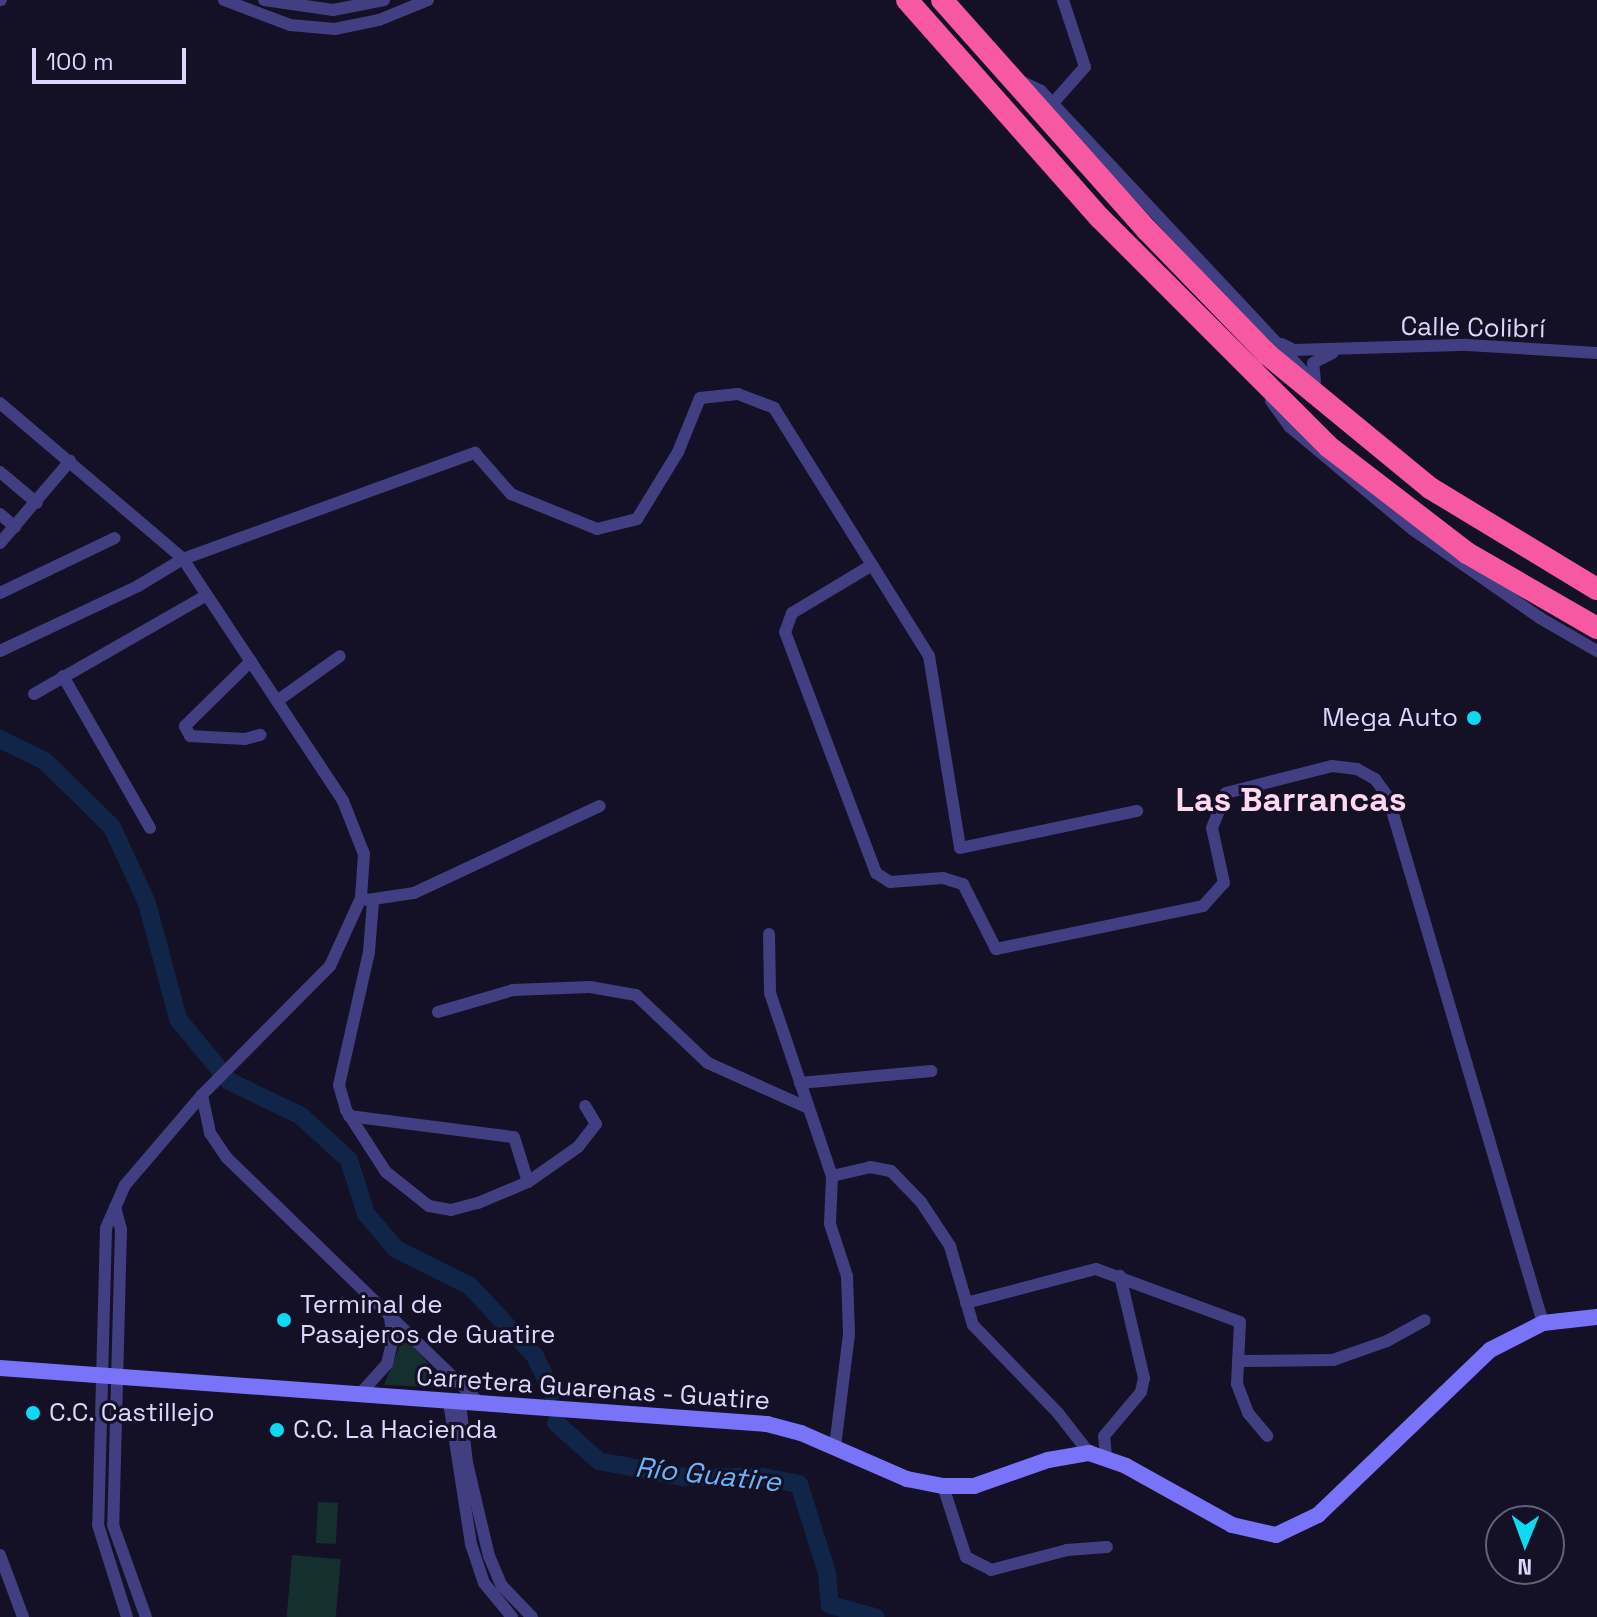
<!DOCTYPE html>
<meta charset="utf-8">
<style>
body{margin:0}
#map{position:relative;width:1597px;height:1617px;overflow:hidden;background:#141025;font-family:"Space Grotesk",sans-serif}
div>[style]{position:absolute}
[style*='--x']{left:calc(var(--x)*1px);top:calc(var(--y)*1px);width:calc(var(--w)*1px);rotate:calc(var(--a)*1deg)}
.green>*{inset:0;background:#142f2e;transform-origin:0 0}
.river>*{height:18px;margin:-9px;padding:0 9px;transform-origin:9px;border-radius:9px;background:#112549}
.street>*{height:12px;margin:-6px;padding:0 6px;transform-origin:6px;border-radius:6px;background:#413e82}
.secondary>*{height:16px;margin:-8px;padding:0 8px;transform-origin:8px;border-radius:8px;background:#7873f8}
.highway>*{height:22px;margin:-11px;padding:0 11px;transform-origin:11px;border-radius:11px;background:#f658a2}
.dots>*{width:22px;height:22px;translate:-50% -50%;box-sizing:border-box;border:4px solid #141025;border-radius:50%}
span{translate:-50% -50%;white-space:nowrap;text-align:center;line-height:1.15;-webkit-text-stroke:6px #141025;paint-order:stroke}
.street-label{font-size:26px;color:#dbd7fd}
.poi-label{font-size:26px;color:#dbd7fd}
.right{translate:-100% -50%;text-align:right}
.left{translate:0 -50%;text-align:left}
.water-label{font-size:28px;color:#6ab4f7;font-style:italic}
.district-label{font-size:34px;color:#fdd8ef;font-weight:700}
.north{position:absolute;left:1485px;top:1505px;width:80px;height:80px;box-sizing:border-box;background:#141025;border:2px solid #64607b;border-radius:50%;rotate:181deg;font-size:22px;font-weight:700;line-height:32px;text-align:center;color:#dbd7fd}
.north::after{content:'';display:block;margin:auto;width:28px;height:36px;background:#0dd9f2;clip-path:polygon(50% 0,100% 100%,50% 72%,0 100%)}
.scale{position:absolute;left:32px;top:48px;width:154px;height:36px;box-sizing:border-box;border:4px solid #dbd7fd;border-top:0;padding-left:10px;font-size:24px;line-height:28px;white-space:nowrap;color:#dbd7fd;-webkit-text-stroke:6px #141025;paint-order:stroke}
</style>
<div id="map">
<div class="green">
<div style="clip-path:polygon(404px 1335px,449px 1388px,384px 1385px)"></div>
<div style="left:318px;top:1502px;width:20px;height:41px;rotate:3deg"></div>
<div style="left:292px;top:1555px;width:49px;height:62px;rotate:5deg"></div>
</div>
<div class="river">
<div style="--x:0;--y:739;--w:50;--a:26.1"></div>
<div style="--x:45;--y:761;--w:94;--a:44.6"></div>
<div style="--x:112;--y:827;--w:84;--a:65.3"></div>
<div style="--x:147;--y:903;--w:120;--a:75"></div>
<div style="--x:178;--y:1019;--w:80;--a:50.6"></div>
<div style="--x:229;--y:1081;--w:80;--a:25.9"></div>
<div style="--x:301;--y:1116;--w:65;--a:42.5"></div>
<div style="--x:349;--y:1160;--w:57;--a:72.5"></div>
<div style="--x:366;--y:1214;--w:46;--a:49.4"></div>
<div style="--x:396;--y:1249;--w:83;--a:26.6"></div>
<div style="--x:470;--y:1286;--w:96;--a:47.1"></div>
<div style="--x:535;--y:1356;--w:40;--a:65"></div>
<div style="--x:556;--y:1423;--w:57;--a:41.5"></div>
<div style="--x:599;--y:1461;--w:86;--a:10.8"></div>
<div style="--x:683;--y:1477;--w:80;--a:0"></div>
<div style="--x:763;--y:1477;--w:37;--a:11"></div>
<div style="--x:799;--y:1484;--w:93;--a:72.5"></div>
<div style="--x:827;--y:1573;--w:32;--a:85"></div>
<div style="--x:830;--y:1605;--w:47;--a:14.9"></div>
</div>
<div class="street">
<div style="--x:0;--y:0;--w:1;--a:0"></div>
<div style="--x:224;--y:0;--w:71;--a:20.7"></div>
<div style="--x:290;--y:25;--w:45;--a:5.1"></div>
<div style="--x:335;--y:29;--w:45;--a:-11.6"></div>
<div style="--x:379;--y:20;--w:53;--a:-22.2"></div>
<div style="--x:264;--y:0;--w:70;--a:8.2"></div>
<div style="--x:333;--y:10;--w:52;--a:-11.1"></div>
<div style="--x:1020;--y:81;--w:23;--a:25"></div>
<div style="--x:1041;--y:91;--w:391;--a:46.9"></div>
<div style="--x:1053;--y:103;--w:48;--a:-48.4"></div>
<div style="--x:1085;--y:67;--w:71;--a:-108.2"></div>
<div style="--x:1282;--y:344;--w:13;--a:27"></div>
<div style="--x:1294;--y:350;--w:173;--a:-1.7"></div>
<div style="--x:1467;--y:345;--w:130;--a:3.5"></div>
<div style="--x:1315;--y:381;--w:18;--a:-96"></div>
<div style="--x:1313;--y:363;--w:22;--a:-27"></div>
<div style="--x:1271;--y:401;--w:32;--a:54"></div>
<div style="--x:1290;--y:427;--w:159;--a:39.9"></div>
<div style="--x:1412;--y:529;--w:156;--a:34.8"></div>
<div style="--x:1540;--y:618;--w:66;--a:30.1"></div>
<div style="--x:0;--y:403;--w:240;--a:40.4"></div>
<div style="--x:183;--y:559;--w:290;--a:56.5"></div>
<div style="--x:343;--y:801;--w:57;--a:68.4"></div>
<div style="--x:364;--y:854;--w:44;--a:93.9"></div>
<div style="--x:361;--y:898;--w:75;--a:114.5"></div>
<div style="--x:330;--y:966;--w:182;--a:134.8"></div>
<div style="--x:202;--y:1095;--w:118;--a:130.5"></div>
<div style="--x:125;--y:1185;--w:47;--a:113.8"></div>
<div style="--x:106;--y:1228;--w:297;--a:91.5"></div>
<div style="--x:98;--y:1525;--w:96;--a:72.5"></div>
<div style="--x:0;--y:472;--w:48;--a:40"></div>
<div style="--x:0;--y:514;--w:20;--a:41"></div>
<div style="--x:0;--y:543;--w:108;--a:-49.5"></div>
<div style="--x:872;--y:565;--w:93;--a:149"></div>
<div style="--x:792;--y:613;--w:20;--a:110"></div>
<div style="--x:785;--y:632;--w:258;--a:69.3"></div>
<div style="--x:876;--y:873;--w:17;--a:33"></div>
<div style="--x:890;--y:882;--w:53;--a:-4.3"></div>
<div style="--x:943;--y:878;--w:21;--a:17"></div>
<div style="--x:963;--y:884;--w:73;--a:63.1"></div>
<div style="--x:996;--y:949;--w:211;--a:-11.7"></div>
<div style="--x:1203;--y:906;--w:31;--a:-48"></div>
<div style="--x:1224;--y:883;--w:56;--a:-102.3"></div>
<div style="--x:1212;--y:828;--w:38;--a:-68"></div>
<div style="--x:1226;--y:793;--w:109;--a:-14.3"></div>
<div style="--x:1332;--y:766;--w:25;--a:7"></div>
<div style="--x:1357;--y:769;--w:21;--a:29"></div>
<div style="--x:1375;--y:779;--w:22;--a:54"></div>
<div style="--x:1388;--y:797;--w:548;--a:73.58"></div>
<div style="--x:0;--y:593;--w:127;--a:-25.6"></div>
<div style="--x:0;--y:651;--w:153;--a:-25.2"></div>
<div style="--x:138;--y:586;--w:52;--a:-31"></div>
<div style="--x:183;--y:559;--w:311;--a:-20"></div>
<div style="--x:475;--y:453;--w:55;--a:48.7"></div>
<div style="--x:511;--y:494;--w:93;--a:22.1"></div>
<div style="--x:597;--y:529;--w:41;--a:-14"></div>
<div style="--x:637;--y:519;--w:79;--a:-58.5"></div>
<div style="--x:678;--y:452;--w:58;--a:-67.8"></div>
<div style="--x:700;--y:398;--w:38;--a:-6"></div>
<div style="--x:738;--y:394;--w:39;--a:21"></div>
<div style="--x:774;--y:408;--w:292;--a:58"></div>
<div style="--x:929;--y:656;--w:194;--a:80.8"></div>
<div style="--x:960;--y:848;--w:181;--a:-11.8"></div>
<div style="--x:251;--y:661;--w:93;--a:135.4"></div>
<div style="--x:185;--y:726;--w:11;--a:63"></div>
<div style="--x:190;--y:736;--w:55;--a:3.1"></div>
<div style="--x:245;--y:739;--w:16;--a:-15"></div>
<div style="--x:63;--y:676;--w:175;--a:60.2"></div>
<div style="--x:34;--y:694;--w:199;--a:-29.8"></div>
<div style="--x:277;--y:701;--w:77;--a:-35.5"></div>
<div style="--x:367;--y:900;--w:48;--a:-8.5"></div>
<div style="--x:414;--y:893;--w:205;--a:-25.1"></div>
<div style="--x:373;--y:902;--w:50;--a:94.6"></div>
<div style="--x:369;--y:952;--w:136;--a:102.7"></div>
<div style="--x:339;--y:1085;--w:26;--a:74"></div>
<div style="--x:346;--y:1110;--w:74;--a:57.2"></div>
<div style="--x:386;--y:1172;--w:55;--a:38.3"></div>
<div style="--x:429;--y:1206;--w:22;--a:10"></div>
<div style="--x:451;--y:1210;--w:28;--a:-15"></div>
<div style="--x:478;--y:1203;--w:54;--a:-22.8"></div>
<div style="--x:528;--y:1182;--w:61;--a:-35"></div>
<div style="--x:578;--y:1147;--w:29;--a:-52"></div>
<div style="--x:596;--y:1124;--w:21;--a:-121"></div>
<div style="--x:769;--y:934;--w:59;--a:89"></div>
<div style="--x:770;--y:993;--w:193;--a:71.3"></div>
<div style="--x:832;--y:1176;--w:48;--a:92.4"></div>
<div style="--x:830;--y:1224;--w:55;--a:71.9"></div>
<div style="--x:847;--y:1276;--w:58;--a:88"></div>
<div style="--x:849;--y:1334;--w:113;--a:97.1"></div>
<div style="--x:438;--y:1012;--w:78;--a:-16.3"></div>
<div style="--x:513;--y:990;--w:77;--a:-2.2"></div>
<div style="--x:590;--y:987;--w:47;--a:9.9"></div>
<div style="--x:636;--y:995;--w:99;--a:43.4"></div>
<div style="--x:708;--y:1063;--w:110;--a:24.2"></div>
<div style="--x:800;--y:1083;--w:132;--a:-5.2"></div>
<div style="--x:202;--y:1095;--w:39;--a:78"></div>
<div style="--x:210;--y:1133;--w:30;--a:56"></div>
<div style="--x:227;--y:1158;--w:354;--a:44.1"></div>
<div style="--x:349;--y:1116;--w:166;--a:7.3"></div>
<div style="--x:514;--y:1137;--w:47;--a:72.7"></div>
<div style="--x:832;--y:1176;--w:39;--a:-13"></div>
<div style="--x:870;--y:1167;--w:21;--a:11"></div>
<div style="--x:891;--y:1171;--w:43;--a:45.9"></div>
<div style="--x:921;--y:1202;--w:53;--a:56.6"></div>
<div style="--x:950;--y:1246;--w:82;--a:73.8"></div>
<div style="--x:973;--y:1325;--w:122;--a:46"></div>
<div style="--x:1058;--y:1413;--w:51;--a:52.2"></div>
<div style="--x:115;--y:1207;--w:23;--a:75"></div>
<div style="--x:121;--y:1229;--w:296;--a:91.5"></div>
<div style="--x:113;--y:1525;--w:98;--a:70.3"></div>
<div style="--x:966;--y:1303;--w:134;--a:-14.7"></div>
<div style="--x:1096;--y:1269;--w:153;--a:20.2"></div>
<div style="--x:1240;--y:1322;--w:62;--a:92.8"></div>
<div style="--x:1237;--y:1384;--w:31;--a:69"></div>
<div style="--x:1248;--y:1413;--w:30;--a:50"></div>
<div style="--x:1239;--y:1361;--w:94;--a:-0.6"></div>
<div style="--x:1333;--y:1360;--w:57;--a:-19.4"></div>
<div style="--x:1387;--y:1341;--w:43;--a:-28.9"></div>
<div style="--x:359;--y:1395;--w:42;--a:-47.9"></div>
<div style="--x:387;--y:1364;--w:26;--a:-77"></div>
<div style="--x:393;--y:1339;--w:27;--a:-98"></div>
<div style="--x:449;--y:1402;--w:144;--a:81.2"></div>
<div style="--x:471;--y:1544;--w:41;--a:71.6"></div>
<div style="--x:484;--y:1583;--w:44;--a:50.5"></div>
<div style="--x:460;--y:1403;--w:60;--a:83.3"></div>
<div style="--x:467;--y:1463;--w:96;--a:76.7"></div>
<div style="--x:489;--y:1556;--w:33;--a:67"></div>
<div style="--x:502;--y:1586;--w:43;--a:45.9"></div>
<div style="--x:1106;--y:1457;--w:21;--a:-95"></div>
<div style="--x:1104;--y:1436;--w:57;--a:-49.9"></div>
<div style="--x:1141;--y:1392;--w:14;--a:-78"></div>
<div style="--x:1144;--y:1378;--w:105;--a:-103.2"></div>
<div style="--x:943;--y:1486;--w:75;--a:72.1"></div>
<div style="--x:966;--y:1557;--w:28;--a:27"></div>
<div style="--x:991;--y:1570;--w:79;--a:-14.7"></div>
<div style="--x:1067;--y:1550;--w:40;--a:-4.3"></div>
<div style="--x:0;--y:1555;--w:66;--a:69.6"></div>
</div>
<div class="secondary">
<div style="--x:0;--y:1368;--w:769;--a:4.18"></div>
<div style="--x:767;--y:1424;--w:35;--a:15"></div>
<div style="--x:801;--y:1433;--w:116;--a:23.5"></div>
<div style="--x:907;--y:1479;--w:37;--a:11"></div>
<div style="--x:943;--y:1486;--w:31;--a:0"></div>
<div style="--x:974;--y:1486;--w:78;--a:-19.4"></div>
<div style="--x:1048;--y:1460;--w:42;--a:-9.7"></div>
<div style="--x:1089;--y:1453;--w:39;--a:19"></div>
<div style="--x:1126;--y:1466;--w:121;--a:29.1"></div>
<div style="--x:1232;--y:1525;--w:45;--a:12.8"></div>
<div style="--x:1276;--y:1535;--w:47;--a:-25.5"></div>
<div style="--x:1318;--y:1515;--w:238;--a:-43.8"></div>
<div style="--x:1490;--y:1350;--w:59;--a:-27"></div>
<div style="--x:1543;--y:1323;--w:54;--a:-6.3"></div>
</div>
<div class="highway">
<div style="--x:907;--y:0;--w:291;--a:48.5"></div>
<div style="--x:1100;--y:218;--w:324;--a:45"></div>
<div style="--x:1329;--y:447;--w:174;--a:37.5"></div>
<div style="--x:1467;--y:553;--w:150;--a:30"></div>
<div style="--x:942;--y:0;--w:308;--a:48.3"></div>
<div style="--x:1147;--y:230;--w:173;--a:45.9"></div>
<div style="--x:1267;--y:354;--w:211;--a:39.4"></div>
<div style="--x:1430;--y:488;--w:195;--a:31.2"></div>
</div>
<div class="dots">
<div style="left:1474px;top:718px;background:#0dd9f2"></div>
<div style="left:284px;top:1320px;background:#0dd9f2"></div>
<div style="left:33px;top:1413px;background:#0dd9f2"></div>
<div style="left:277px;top:1430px;background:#0dd9f2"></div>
</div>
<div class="street-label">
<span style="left:1473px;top:328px;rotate:1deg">Calle Colibrí</span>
<span style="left:593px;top:1389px;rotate:4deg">Carretera Guarenas - Guatire</span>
</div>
<div class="poi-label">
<span class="right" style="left:1458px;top:718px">Mega Auto</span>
<span class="left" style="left:300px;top:1320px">Terminal de<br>Pasajeros de Guatire</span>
<span class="left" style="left:49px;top:1413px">C.C. Castillejo</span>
<span class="left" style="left:293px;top:1430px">C.C. La Hacienda</span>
</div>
<div class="water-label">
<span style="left:708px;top:1474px;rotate:6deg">Río Guatire</span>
</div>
<div class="district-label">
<span style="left:1291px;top:800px">Las Barrancas</span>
</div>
<div class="north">N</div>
<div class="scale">100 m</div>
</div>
